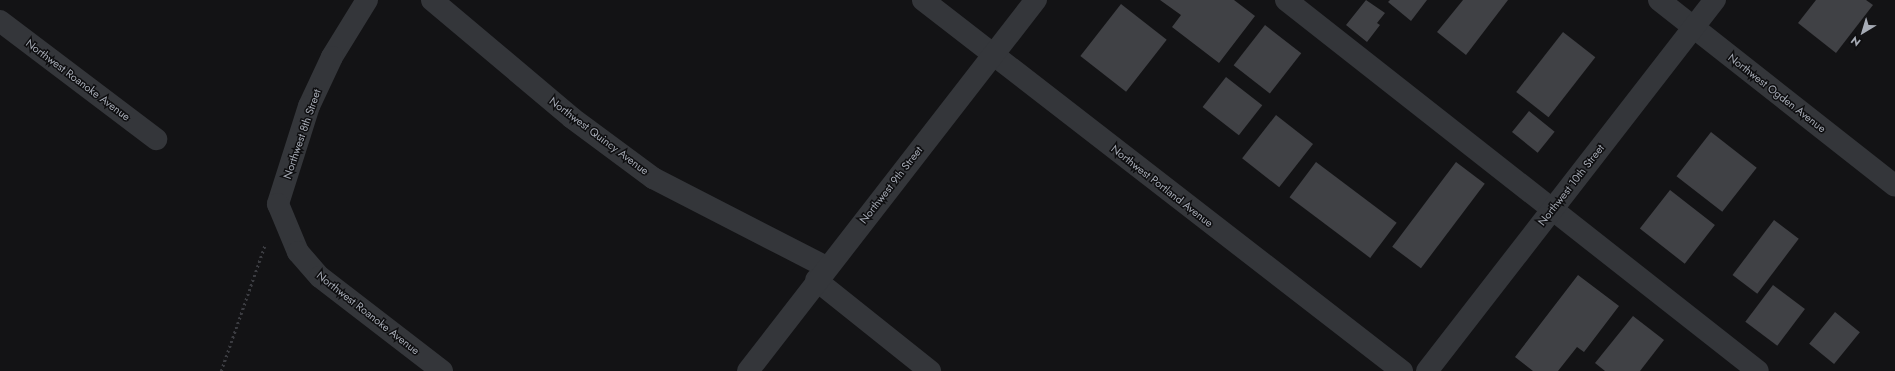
<!DOCTYPE html>
<style>
body{margin:0}
#map{position:relative;width:1895px;height:371px;overflow:hidden;background:#131315;font-family:Jost,sans-serif}
div>[style]{position:absolute}
[style*='--x']{left:calc(var(--x)*1px);top:calc(var(--y)*1px);width:calc(var(--w)*1px);rotate:calc(var(--a)*1deg)}
.building>*{inset:0;background:#404145;transform-origin:0 0}
.path>*{height:2.5px;margin-top:-1.25px;transform-origin:0;background:repeating-linear-gradient(90deg,#3b3c41 0 2px,transparent 0 5px)}
.minor>*{height:22px;margin:-11px;padding:0 11px;transform-origin:11px;border-radius:11px;background:#34363a}
span{translate:-50% -50%;white-space:nowrap;text-align:center;line-height:1.15;-webkit-text-stroke:3px #0e0e10;paint-order:stroke}
.street-label{font-size:11px;color:#a6abb5}
.north{position:absolute;left:1843px;top:12px;width:40px;height:40px;-webkit-text-stroke:3px #0e0e10;paint-order:stroke;rotate:218deg;font-size:11px;font-weight:700;line-height:16px;text-align:center;color:#a6abb5}
.north::after{content:'';display:block;margin:auto;width:14px;height:18px;background:#a6abb5;clip-path:polygon(50% 0,100% 100%,50% 72%,0 100%)}
</style>
<div id="map">
<div class="building">
<div style="clip-path:polygon(1160px 0,1234px 0,1255px 16px,1219px 63px,1172px 27px,1181px 15px)"></div>
<div style="clip-path:polygon(1366px 0,1385px 13px,1377px 23px,1380px 25px,1367px 42px,1346px 25px)"></div>
<div style="clip-path:polygon(1390px 0,1427px 0,1411px 21px,1388px 2px)"></div>
<div style="clip-path:polygon(1463px 0,1508px 0,1466px 55px,1437px 32px)"></div>
<div style="clip-path:polygon(1816px 0,1866px 0,1873px 5px,1836px 53px,1798px 23px)"></div>
<div style="left:1121px;top:4px;width:58px;height:66px;rotate:38deg"></div>
<div style="left:1265px;top:25px;width:46px;height:51px;rotate:38deg"></div>
<div style="left:1563px;top:32px;width:41px;height:76px;rotate:38deg"></div>
<div style="left:1226px;top:77px;width:46px;height:38px;rotate:38deg"></div>
<div style="left:1529px;top:111px;width:33px;height:27px;rotate:39deg"></div>
<div style="left:1276px;top:115px;width:47px;height:55px;rotate:38deg"></div>
<div style="left:1711px;top:132px;width:58px;height:56px;rotate:38deg"></div>
<div style="left:1316px;top:162px;width:101px;height:44px;rotate:37deg"></div>
<div style="left:1456px;top:162px;width:36px;height:106px;rotate:37deg"></div>
<div style="left:1670px;top:190px;width:57px;height:49px;rotate:38deg"></div>
<div style="left:1774px;top:220px;width:31px;height:69px;rotate:37deg"></div>
<div style="clip-path:polygon(1578px 275px,1619px 306px,1584px 352px,1577px 347px,1558px 371px,1533px 371px,1515px 357px)"></div>
<div style="left:1773px;top:285px;width:40px;height:46px;rotate:37deg"></div>
<div style="left:1835px;top:312px;width:32px;height:41px;rotate:39deg"></div>
<div style="clip-path:polygon(1633px 316px,1664px 340px,1640px 371px,1605px 371px,1595px 363px)"></div>
</div>
<div class="path">
<div style="--x:221;--y:371;--w:133;--a:-70.8"></div>
</div>
<div class="minor">
<div style="--x:367;--y:0;--w:67;--a:121.6"></div>
<div style="--x:332;--y:57;--w:54;--a:115.1"></div>
<div style="--x:309;--y:106;--w:103;--a:107.6"></div>
<div style="--x:278;--y:204;--w:52;--a:67.4"></div>
<div style="--x:298;--y:252;--w:33;--a:49"></div>
<div style="--x:320;--y:277;--w:154;--a:37.6"></div>
<div style="--x:432;--y:0;--w:183;--a:40.1"></div>
<div style="--x:572;--y:118;--w:101;--a:36.5"></div>
<div style="--x:653;--y:178;--w:195;--a:27.2"></div>
<div style="--x:923;--y:0;--w:606;--a:37.76"></div>
<div style="--x:1286;--y:0;--w:600;--a:38.17"></div>
<div style="--x:1659;--y:0;--w:300;--a:38.2"></div>
<div style="--x:0;--y:21;--w:196;--a:37.1"></div>
<div style="--x:816;--y:280;--w:146;--a:38.6"></div>
<div style="--x:748;--y:371;--w:470;--a:-52.2"></div>
<div style="--x:1427;--y:371;--w:470;--a:-52.2"></div>
</div>
<div class="street-label">
<span style="left:78px;top:80px;rotate:37deg">Northwest Roanoke Avenue</span>
<span style="left:1777px;top:93px;rotate:38deg">Northwest Ogden Avenue</span>
<span style="left:302px;top:134px;rotate:-71deg">Northwest 8th Street</span>
<span style="left:599px;top:136px;rotate:37deg">Northwest Quincy Avenue</span>
<span style="left:891px;top:185px;rotate:-52deg">Northwest 9th Street</span>
<span style="left:1571px;top:185px;rotate:-52deg">Northwest 10th Street</span>
<span style="left:1162px;top:186px;rotate:38deg">Northwest Portland Avenue</span>
<span style="left:368px;top:313px;rotate:38deg">Northwest Roanoke Avenue</span>
</div>
<div class="north">N</div>
</div>
